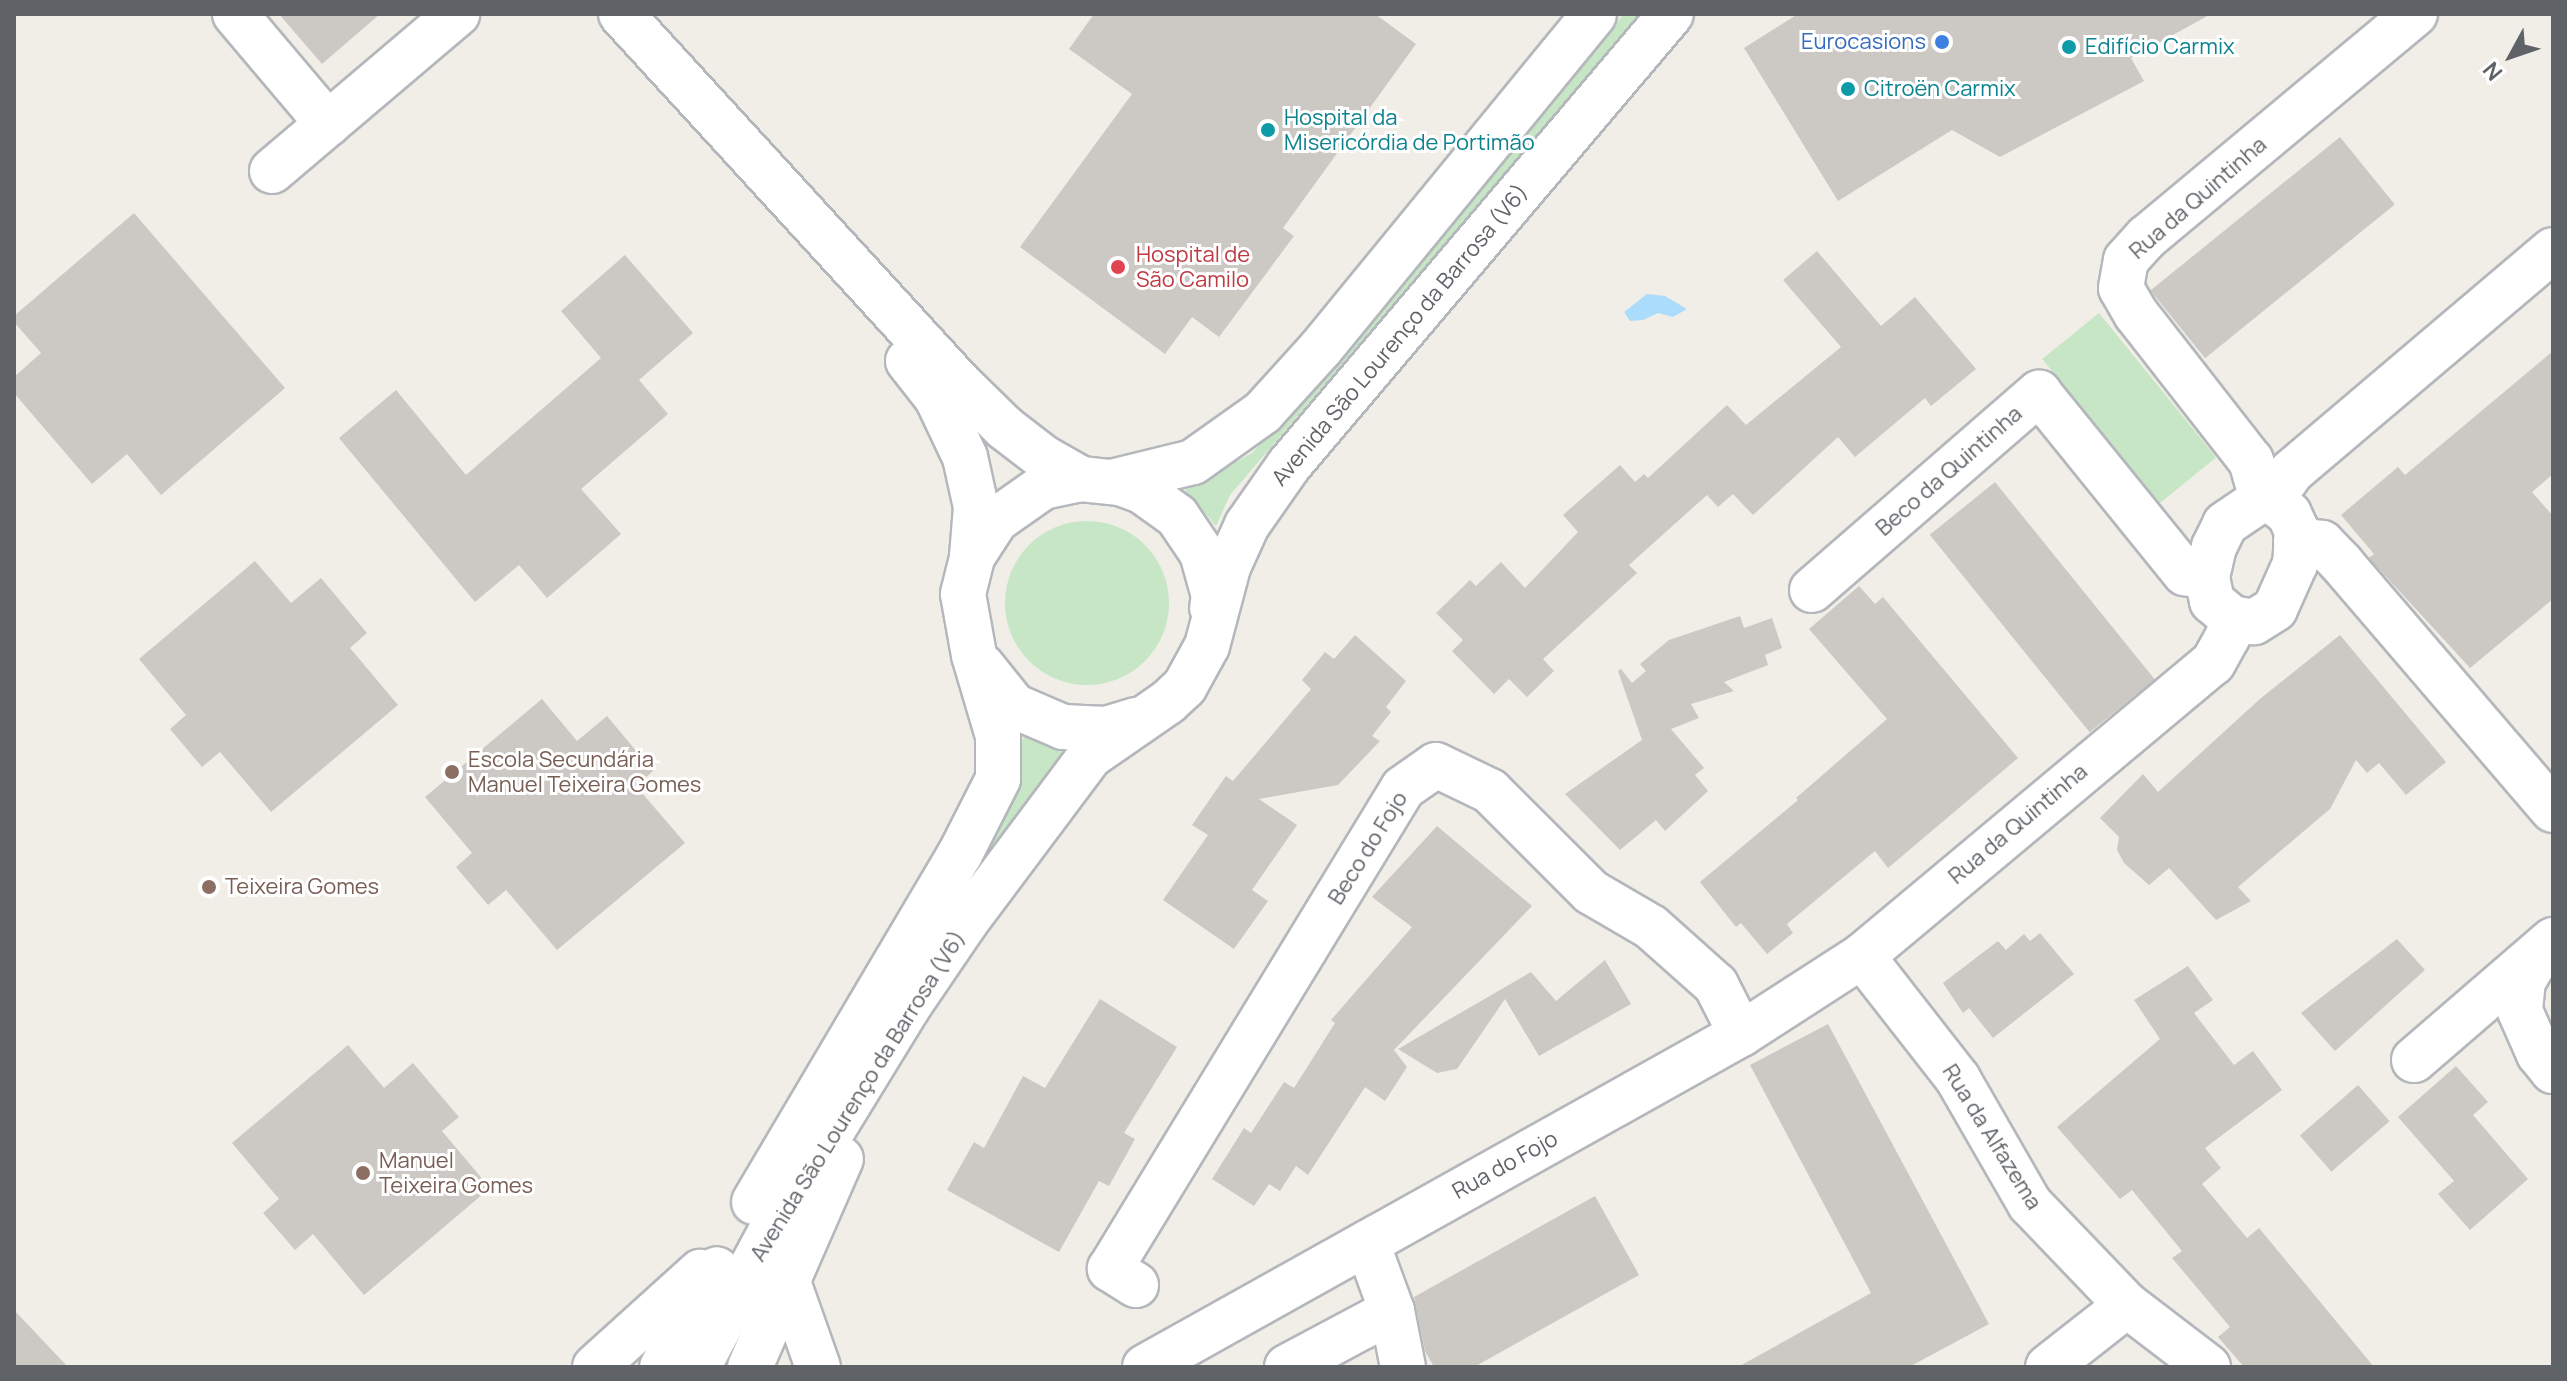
<!DOCTYPE html>
<meta charset="utf-8">
<style>
body{margin:0}
#map{position:relative;width:2567px;height:1381px;overflow:hidden;background:#f0eee7;font-family:Manrope,sans-serif}
div>[style]{position:absolute}
[style*='--x']{left:calc(var(--x)*1px);top:calc(var(--y)*1px);width:calc(var(--w)*1px);rotate:calc(var(--a)*1deg)}
.green>*{inset:0;background:#c7e6c5;transform-origin:0 0}
.round{border-radius:50%}
.water>*{inset:0;background:#acdcfc}
.building>*{inset:0;background:#ccc9c4;transform-origin:0 0}
.roads{filter:drop-shadow(2px 0 #b4b7bb) drop-shadow(-2px 0 #b4b7bb) drop-shadow(0 2px #b4b7bb) drop-shadow(0 -2px #b4b7bb)}
.minor>*{height:44px;margin:-22px;padding:0 22px;transform-origin:22px;border-radius:22px;background:#fff}
.tertiary>*{height:44px;margin:-22px;padding:0 22px;transform-origin:22px;border-radius:22px;background:#fff}
.secondary>*{height:44px;margin:-22px;padding:0 22px;transform-origin:22px;border-radius:22px;background:#fff}
.dots>*{width:22px;height:22px;translate:-50% -50%;box-sizing:border-box;border:4px solid #fff;border-radius:50%}
span{translate:-50% -50%;white-space:nowrap;text-align:center;line-height:1.15;-webkit-text-stroke:6px #fff;paint-order:stroke}
.shop-label{font-size:22px;color:#366cbe}
.right{translate:-100% -50%;text-align:right}
.culture-label{font-size:22px;color:#0d838f}
.left{translate:0 -50%;text-align:left}
.street-label{font-size:22px;color:#5f6367}
.health-label{font-size:22px;color:#be3a42}
.education-label{font-size:22px;color:#785e54}
.frame{position:absolute;inset:0;border:16px solid #5f6367;pointer-events:none}
.north{position:absolute;left:2471px;top:16px;width:80px;height:80px;-webkit-text-stroke:6px #fff;paint-order:stroke;rotate:230deg;font-size:22px;font-weight:700;line-height:32px;text-align:center;color:#5f6367}
.north::after{content:'';display:block;margin:auto;width:28px;height:36px;background:#5f6367;clip-path:polygon(50% 0,100% 100%,50% 72%,0 100%)}
</style>
<div id="map">
<div class="green">
<div style="clip-path:polygon(1624px 14px,1642px 14px,1230px 495px,1216px 526px,1185px 490px,1252px 453px,1316px 384px)"></div>
<div style="left:2099px;top:313px;width:186px;height:73px;rotate:51deg"></div>
<div class="round" style="left:1005px;top:521px;width:164px;height:164px"></div>
<div style="clip-path:polygon(1024px 736px,1064px 749px,967px 899px,963px 884px)"></div>
</div>
<div class="water">
<div style="clip-path:polygon(1647px 294px,1665px 296px,1687px 309px,1673px 317px,1658px 313px,1643px 320px,1630px 321px,1624px 312px)"></div>
</div>
<div class="building">
<div style="clip-path:polygon(279px 14px,380px 14px,322px 64px)"></div>
<div style="clip-path:polygon(1094px 14px,1375px 14px,1416px 44px,1283px 228px,1294px 236px,1219px 337px,1192px 317px,1165px 354px,1020px 247px,1132px 94px,1069px 49px)"></div>
<div style="clip-path:polygon(1798px 14px,2211px 14px,2131px 58px,2144px 81px,2000px 157px,1952px 130px,1838px 201px,1744px 48px)"></div>
<div style="left:2340px;top:137px;width:87px;height:244px;rotate:51deg"></div>
<div style="clip-path:polygon(134px 213px,285px 388px,161px 495px,127px 454px,92px 484px,14px 393px,14px 377px,41px 353px,14px 322px,14px 316px)"></div>
<div style="clip-path:polygon(1817px 251px,1881px 326px,1915px 297px,1976px 369px,1931px 406px,1925px 398px,1855px 457px,1838px 437px,1753px 515px,1733px 494px,1718px 507px,1707px 495px,1629px 565px,1637px 573px,1543px 659px,1554px 671px,1527px 697px,1509px 679px,1494px 694px,1452px 651px,1463px 640px,1436px 613px,1470px 580px,1476px 586px,1501px 562px,1525px 588px,1578px 532px,1563px 515px,1620px 465px,1635px 482px,1644px 474px,1648px 478px,1727px 405px,1746px 425px,1841px 347px,1783px 280px)"></div>
<div style="clip-path:polygon(625px 255px,693px 333px,639px 380px,668px 414px,581px 489px,621px 534px,547px 598px,519px 565px,475px 602px,339px 438px,396px 390px,466px 475px,601px 358px,561px 311px)"></div>
<div style="clip-path:polygon(2553px 351px,2553px 474px,2532px 492px,2553px 516px,2553px 599px,2470px 668px,2369px 558px,2374px 554px,2341px 515px,2398px 467px,2405px 475px)"></div>
<div style="left:1995px;top:482px;width:254px;height:84px;rotate:51deg"></div>
<div style="clip-path:polygon(255px 561px,291px 603px,321px 578px,367px 633px,350px 648px,398px 705px,271px 812px,220px 752px,202px 767px,170px 729px,186px 715px,139px 659px)"></div>
<div style="clip-path:polygon(1859px 586px,1875px 604px,1883px 597px,2018px 758px,1888px 868px,1875px 851px,1787px 924px,1793px 933px,1767px 954px,1741px 923px,1736px 927px,1700px 882px,1798px 800px,1796px 798px,1887px 719px,1809px 629px)"></div>
<div style="clip-path:polygon(1740px 616px,1744px 628px,1772px 618px,1782px 648px,1765px 655px,1768px 665px,1724px 682px,1734px 691px,1691px 704px,1699px 718px,1671px 729px,1704px 768px,1695px 775px,1708px 791px,1665px 831px,1656px 820px,1620px 850px,1565px 794px,1642px 740px,1618px 671px,1621px 669px,1632px 683px,1646px 671px,1640px 664px,1669px 640px)"></div>
<div style="clip-path:polygon(1355px 635px,1406px 681px,1386px 707px,1391px 712px,1372px 736px,1380px 741px,1338px 785px,1259px 799px,1297px 825px,1252px 890px,1268px 901px,1234px 949px,1163px 900px,1208px 835px,1192px 825px,1226px 776px,1233px 781px,1311px 689px,1302px 680px,1325px 652px,1334px 659px)"></div>
<div style="clip-path:polygon(2340px 635px,2446px 762px,2406px 795px,2379px 763px,2367px 773px,2356px 760px,2330px 809px,2238px 887px,2251px 901px,2216px 920px,2169px 868px,2149px 885px,2124px 863px,2117px 850px,2119px 837px,2100px 818px,2143px 774px,2158px 792px,2261px 698px)"></div>
<div style="clip-path:polygon(542px 699px,577px 741px,607px 716px,653px 771px,636px 786px,685px 843px,557px 950px,506px 890px,488px 905px,456px 867px,472px 853px,425px 797px)"></div>
<div style="clip-path:polygon(1437px 826px,1532px 906px,1394px 1050px,1407px 1067px,1385px 1101px,1365px 1087px,1308px 1175px,1296px 1166px,1280px 1191px,1269px 1184px,1254px 1206px,1212px 1179px,1244px 1128px,1251px 1133px,1284px 1082px,1294px 1088px,1335px 1023px,1331px 1020px,1412px 927px,1372px 897px)"></div>
<div style="clip-path:polygon(2040px 933px,2074px 974px,1993px 1038px,1969px 1008px,1963px 1013px,1943px 983px,1998px 941px,2006px 950px,2024px 934px,2030px 941px)"></div>
<div style="clip-path:polygon(2397px 939px,2425px 970px,2335px 1051px,2301px 1013px)"></div>
<div style="clip-path:polygon(1605px 960px,1631px 1004px,1539px 1056px,1505px 999px,1457px 1069px,1437px 1073px,1398px 1049px,1531px 972px,1556px 1001px)"></div>
<div style="clip-path:polygon(2188px 966px,2213px 1000px,2194px 1013px,2234px 1065px,2253px 1051px,2282px 1090px,2205px 1148px,2221px 1168px,2202px 1184px,2247px 1238px,2259px 1228px,2374px 1367px,2244px 1367px,2218px 1337px,2230px 1327px,2172px 1258px,2182px 1251px,2132px 1190px,2120px 1199px,2057px 1127px,2160px 1039px,2134px 1000px)"></div>
<div style="clip-path:polygon(1100px 999px,1177px 1047px,1124px 1133px,1135px 1139px,1109px 1186px,1099px 1181px,1059px 1252px,947px 1190px,974px 1142px,984px 1148px,1023px 1076px,1045px 1088px)"></div>
<div style="clip-path:polygon(1828px 1024px,1989px 1324px,1909px 1367px,1738px 1367px,1871px 1293px,1750px 1065px)"></div>
<div style="clip-path:polygon(348px 1045px,384px 1088px,413px 1063px,459px 1117px,442px 1131px,490px 1188px,364px 1295px,313px 1234px,295px 1250px,263px 1213px,279px 1199px,232px 1143px)"></div>
<div style="clip-path:polygon(2456px 1066px,2488px 1102px,2473px 1115px,2528px 1179px,2470px 1230px,2438px 1194px,2454px 1181px,2398px 1117px)"></div>
<div style="left:2358px;top:1085px;width:48px;height:77px;rotate:49deg"></div>
<div style="clip-path:polygon(1595px 1196px,1639px 1275px,1474px 1367px,1434px 1367px,1425px 1351px,1414px 1297px)"></div>
<div style="clip-path:polygon(14px 1310px,68px 1367px,14px 1367px)"></div>
</div>
<div class="roads">
<div class="minor">
<div style="--x:235;--y:14;--w:144;--a:49.8"></div>
<div style="--x:272;--y:171;--w:243;--a:-40.3"></div>
<div style="--x:2262;--y:499;--w:40;--a:-106"></div>
<div style="--x:2251;--y:461;--w:187;--a:-128"></div>
<div style="--x:2136;--y:314;--w:30;--a:-120"></div>
<div style="--x:2121;--y:288;--w:28;--a:-80"></div>
<div style="--x:2126;--y:260;--w:31;--a:-48"></div>
<div style="--x:2147;--y:237;--w:349;--a:-39.8"></div>
<div style="--x:2262;--y:499;--w:9;--a:6"></div>
<div style="--x:2271;--y:500;--w:23;--a:38"></div>
<div style="--x:2289;--y:514;--w:19;--a:65"></div>
<div style="--x:2297;--y:531;--w:33;--a:93"></div>
<div style="--x:2295;--y:564;--w:49;--a:114"></div>
<div style="--x:2275;--y:609;--w:25;--a:148"></div>
<div style="--x:2254;--y:622;--w:22;--a:-170"></div>
<div style="--x:2232;--y:618;--w:26;--a:-140"></div>
<div style="--x:2212;--y:601;--w:25;--a:-102"></div>
<div style="--x:2207;--y:577;--w:31;--a:-77"></div>
<div style="--x:2214;--y:547;--w:25;--a:-64"></div>
<div style="--x:2225;--y:524;--w:45;--a:-34"></div>
<div style="--x:2271;--y:500;--w:34;--a:-54"></div>
<div style="--x:2291;--y:472;--w:343;--a:-40.3"></div>
<div style="--x:2296;--y:541;--w:26;--a:4"></div>
<div style="--x:2322;--y:543;--w:29;--a:46"></div>
<div style="--x:2342;--y:564;--w:324;--a:49.4"></div>
<div style="--x:1812;--y:590;--w:301;--a:-41"></div>
<div style="--x:2039;--y:393;--w:232;--a:51"></div>
<div style="--x:2185;--y:573;--w:22;--a:10"></div>
<div style="--x:2540;--y:953;--w:33;--a:121"></div>
<div style="--x:2523;--y:981;--w:30;--a:96"></div>
<div style="--x:2520;--y:1011;--w:47;--a:66.2"></div>
<div style="--x:2539;--y:1054;--w:22;--a:51"></div>
<div style="--x:1862;--y:956;--w:156;--a:52"></div>
<div style="--x:1958;--y:1079;--w:144;--a:60.1"></div>
<div style="--x:2030;--y:1204;--w:140;--a:46.2"></div>
<div style="--x:2127;--y:1305;--w:102;--a:37.4"></div>
<div style="--x:2414;--y:1060;--w:184;--a:-40.8"></div>
<div style="--x:1367;--y:1243;--w:72;--a:69.8"></div>
<div style="--x:1392;--y:1311;--w:57;--a:78.9"></div>
<div style="--x:788;--y:1282;--w:90;--a:70.6"></div>
<div style="--x:1136;--y:1285;--w:31;--a:-148"></div>
<div style="--x:1110;--y:1269;--w:563;--a:-58.65"></div>
<div style="--x:1403;--y:788;--w:40;--a:-34.9"></div>
<div style="--x:1436;--y:765;--w:60;--a:25.7"></div>
<div style="--x:1490;--y:791;--w:143;--a:45"></div>
<div style="--x:1591;--y:892;--w:69;--a:30.3"></div>
<div style="--x:1651;--y:927;--w:87;--a:41.7"></div>
<div style="--x:1716;--y:985;--w:55;--a:63"></div>
<div style="--x:1145;--y:1367;--w:683;--a:-29.19"></div>
<div style="--x:1741;--y:1034;--w:144;--a:-32.8"></div>
<div style="--x:1862;--y:956;--w:457;--a:-39.9"></div>
<div style="--x:2213;--y:663;--w:31;--a:-61"></div>
<div style="--x:2228;--y:636;--w:18;--a:-77"></div>
<div style="--x:1287;--y:1367;--w:119;--a:-28.1"></div>
<div style="--x:2048;--y:1367;--w:100;--a:-38.1"></div>
</div>
<div class="tertiary">
<div style="--x:621;--y:14;--w:500;--a:47.51"></div>
<div style="--x:959;--y:383;--w:64;--a:44.4"></div>
<div style="--x:1005;--y:428;--w:49;--a:37.6"></div>
<div style="--x:1044;--y:458;--w:43;--a:29.6"></div>
<div style="--x:908;--y:361;--w:47;--a:51.9"></div>
<div style="--x:937;--y:398;--w:65;--a:64.6"></div>
<div style="--x:965;--y:457;--w:51;--a:77.6"></div>
<div style="--x:976;--y:507;--w:50;--a:94.6"></div>
</div>
<div class="secondary">
<div style="--x:1111;--y:482;--w:84;--a:-13.7"></div>
<div style="--x:1193;--y:462;--w:86;--a:-35.5"></div>
<div style="--x:1263;--y:412;--w:86;--a:-47.8"></div>
<div style="--x:1321;--y:348;--w:431;--a:-50.7"></div>
<div style="--x:982;--y:666;--w:51;--a:51.3"></div>
<div style="--x:1014;--y:706;--w:53;--a:23.2"></div>
<div style="--x:1063;--y:727;--w:43;--a:2.7"></div>
<div style="--x:1106;--y:729;--w:31;--a:-17"></div>
<div style="--x:754;--y:1202;--w:404;--a:-59.4"></div>
<div style="--x:960;--y:854;--w:84;--a:-63.1"></div>
<div style="--x:998;--y:779;--w:43;--a:-90"></div>
<div style="--x:998;--y:736;--w:84;--a:-106.5"></div>
<div style="--x:974;--y:655;--w:62;--a:-100.2"></div>
<div style="--x:963;--y:594;--w:38;--a:-76"></div>
<div style="--x:972;--y:557;--w:44;--a:-57"></div>
<div style="--x:996;--y:520;--w:57;--a:-35.1"></div>
<div style="--x:1043;--y:487;--w:39;--a:-12"></div>
<div style="--x:1081;--y:479;--w:39;--a:6"></div>
<div style="--x:1120;--y:483;--w:23;--a:20"></div>
<div style="--x:1142;--y:491;--w:43;--a:35.5"></div>
<div style="--x:1177;--y:516;--w:45;--a:56"></div>
<div style="--x:1202;--y:553;--w:45;--a:74.4"></div>
<div style="--x:1214;--y:596;--w:12;--a:99"></div>
<div style="--x:595;--y:1367;--w:142;--a:-42.1"></div>
<div style="--x:662;--y:1367;--w:112;--a:-60.7"></div>
<div style="--x:698;--y:1367;--w:157;--a:-61.8"></div>
<div style="--x:772;--y:1229;--w:260;--a:-58.5"></div>
<div style="--x:908;--y:1007;--w:102;--a:-55.8"></div>
<div style="--x:965;--y:923;--w:209;--a:-53.2"></div>
<div style="--x:1090;--y:756;--w:95;--a:-34.7"></div>
<div style="--x:1168;--y:702;--w:23;--a:-43"></div>
<div style="--x:1185;--y:686;--w:46;--a:-61.2"></div>
<div style="--x:1207;--y:646;--w:82;--a:-75.1"></div>
<div style="--x:1228;--y:567;--w:46;--a:-65.7"></div>
<div style="--x:1247;--y:525;--w:73;--a:-55"></div>
<div style="--x:1289;--y:465;--w:591;--a:-49.74"></div>
<div style="--x:750;--y:1367;--w:227;--a:-66.4"></div>
</div>
</div>
<div class="dots">
<div style="left:1942px;top:42px;background:#3f7fe0"></div>
<div style="left:2069px;top:47px;background:#0f9aa8"></div>
<div style="left:1848px;top:89px;background:#0f9aa8"></div>
<div style="left:1268px;top:130px;background:#0f9aa8"></div>
<div style="left:1118px;top:267px;background:#e0444e"></div>
<div style="left:452px;top:772px;background:#8d6e63"></div>
<div style="left:209px;top:887px;background:#8d6e63"></div>
<div style="left:363px;top:1173px;background:#8d6e63"></div>
</div>
<div class="shop-label">
<span class="right" style="left:1926px;top:42px">Eurocasions</span>
</div>
<div class="culture-label">
<span class="left" style="left:2085px;top:47px">Edifício Carmix</span>
<span class="left" style="left:1864px;top:89px">Citroën Carmix</span>
<span class="left" style="left:1284px;top:130px">Hospital da<br>Misericórdia de Portimão</span>
</div>
<div class="street-label">
<span style="left:2198px;top:198px;rotate:-41deg">Rua da Quintinha</span>
<span style="left:1400px;top:335px;rotate:-50deg">Avenida São Lourenço da Barrosa (V6)</span>
<span style="left:1949px;top:471px;rotate:-41deg">Beco da Quintinha</span>
<span style="left:2018px;top:824px;rotate:-40deg">Rua da Quintinha</span>
<span style="left:1368px;top:848px;rotate:-58deg">Beco do Fojo</span>
<span style="left:858px;top:1096px;rotate:-58deg">Avenida São Lourenço da Barrosa (V6)</span>
<span style="left:1992px;top:1137px;rotate:58deg">Rua da Alfazema</span>
<span style="left:1505px;top:1165px;rotate:-29deg">Rua do Fojo</span>
</div>
<div class="health-label">
<span class="left" style="left:1136px;top:267px">Hospital de<br>São Camilo</span>
</div>
<div class="education-label">
<span class="left" style="left:468px;top:772px">Escola Secundária<br>Manuel Teixeira Gomes</span>
<span class="left" style="left:225px;top:887px">Teixeira Gomes</span>
<span class="left" style="left:379px;top:1173px">Manuel<br>Teixeira Gomes</span>
</div>
<div class="frame"></div>
<div class="north">N</div>
</div>
